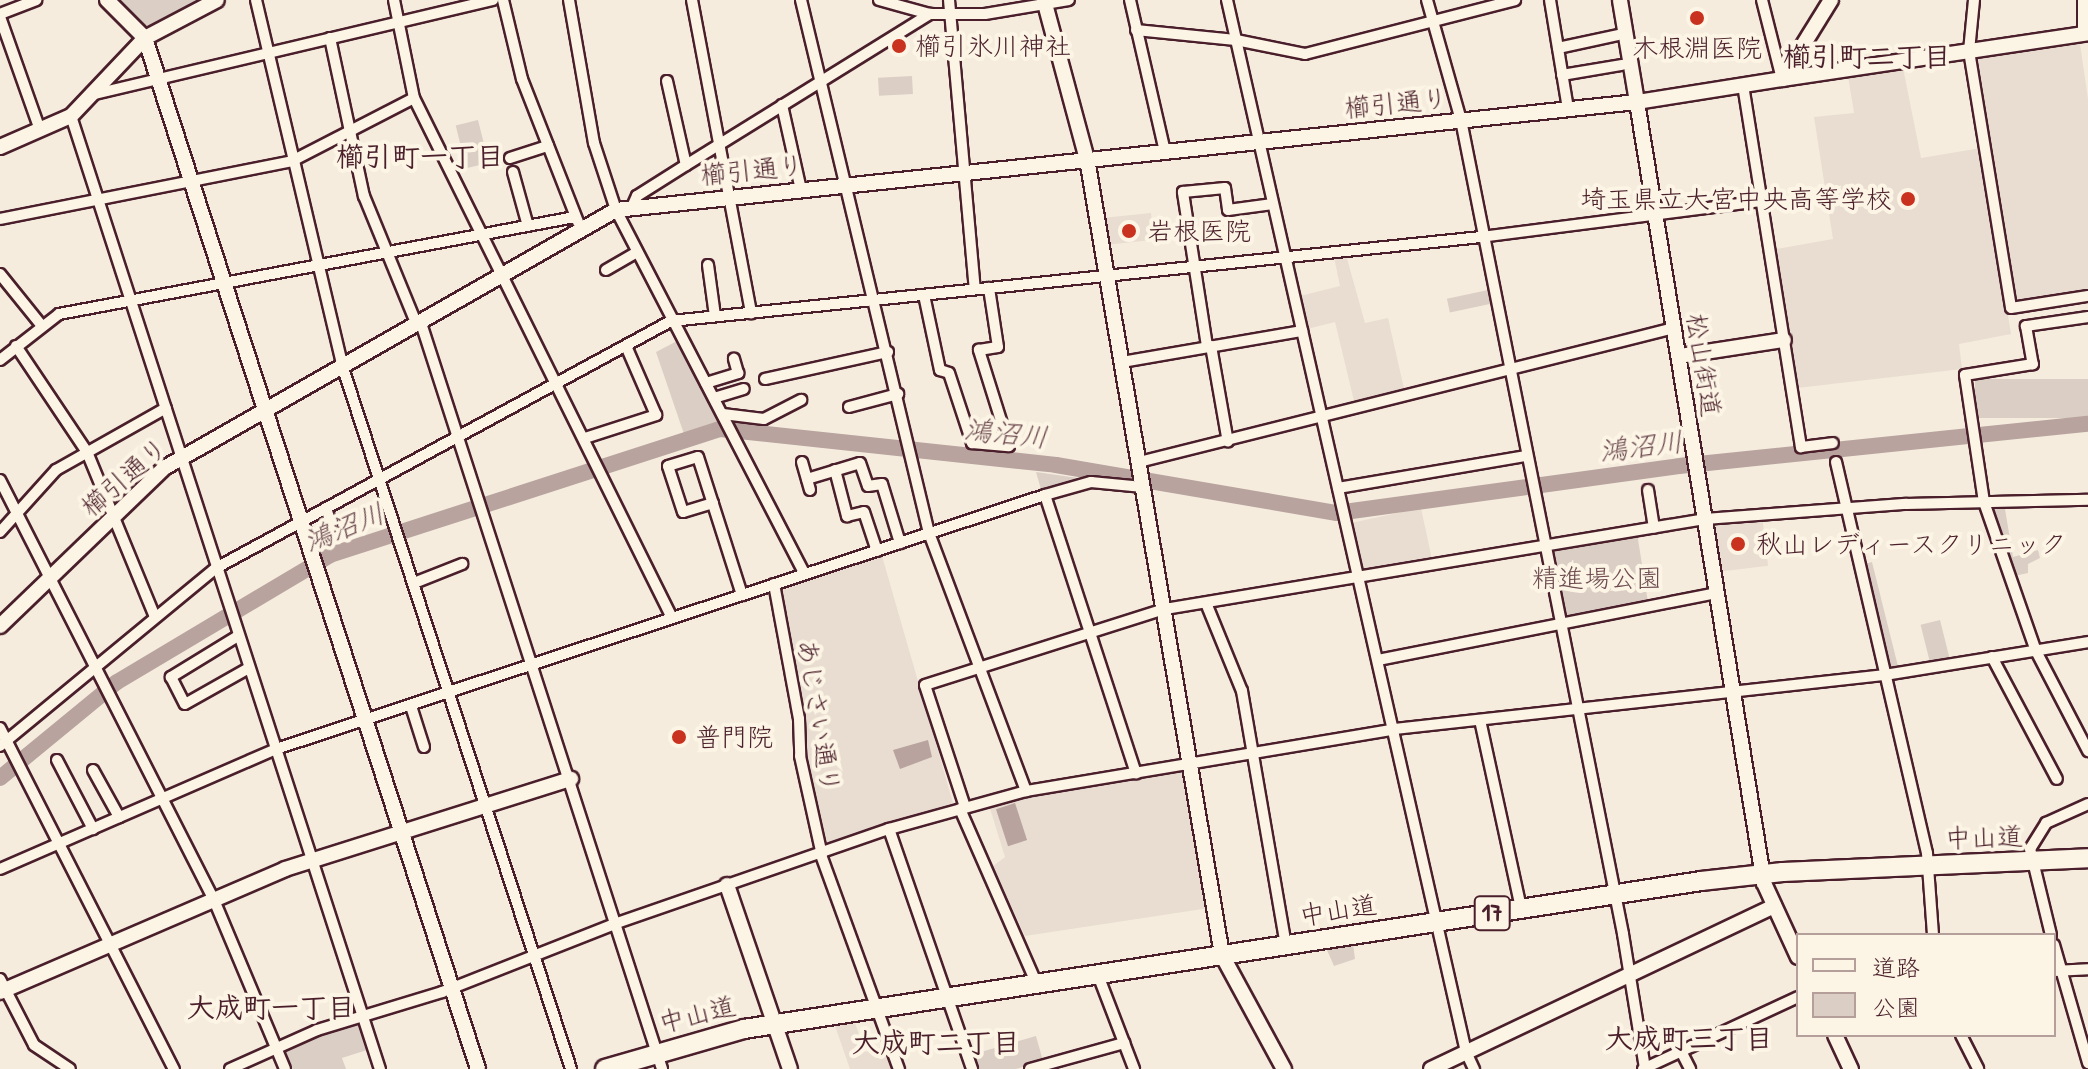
<!DOCTYPE html>
<meta charset="utf-8">
<style>
body{margin:0}
#map{position:relative;width:2088px;height:1069px;overflow:hidden;background:#f5ecde;font-family:"Patrick Hand","Klee One",sans-serif}
div>[style]{position:absolute}
[style*='--x']{left:calc(var(--x)*1px);top:calc(var(--y)*1px);width:calc(var(--w)*1px);rotate:calc(var(--a)*1deg)}
.built>*{inset:0;background:#e8ddd0;transform-origin:0 0}
.green>*{inset:0;background:#dbcec4;transform-origin:0 0}
.water>*{inset:0;background:#b8a39e;transform-origin:0 0}
.river>*{height:16px;margin:-8px;padding:0 8px;transform-origin:8px;border-radius:8px;background:#b8a39e}
.roads{filter:drop-shadow(2px 0 #4a1f2b) drop-shadow(-2px 0 #4a1f2b) drop-shadow(0 2px #4a1f2b) drop-shadow(0 -2px #4a1f2b)}
.street>*{height:10px;margin:-5px;padding:0 5px;transform-origin:5px;border-radius:5px;background:#fcf5e5}
.secondary>*{height:14px;margin:-7px;padding:0 7px;transform-origin:7px;border-radius:7px;background:#fcf5e5}
.highway>*{height:18px;margin:-9px;padding:0 9px;transform-origin:9px;border-radius:9px;background:#fcf5e5}
.dots>*{width:22px;height:22px;translate:-50% -50%;box-sizing:border-box;border:4px solid #fcf5e5;border-radius:50%}
span{translate:-50% -50%;white-space:nowrap;text-align:center;line-height:1.15;-webkit-text-stroke:8px #fcf5e5;paint-order:stroke}
.shield-label span{padding:2px 6px;background:#fcf5e5;border:2px solid;border-radius:6px;-webkit-text-stroke-width:0}
.shield-label{font-size:24px;color:#4a1f2b;font-weight:700}
.poi-label{font-size:26px;color:#4a1f2b}
.left{translate:0 -50%;text-align:left}
.right{translate:-100% -50%;text-align:right}
.street-label{font-size:26px;color:#4a1f2b}
.park-label{font-size:26px;color:#6e4b51}
.neighbourhood-label{font-size:28px;color:#4a1f2b;font-weight:700}
.water-label{font-size:28px;color:#704d53;font-style:italic}
.legend{position:absolute;left:1796px;top:933px;width:260px;height:104px;box-sizing:border-box;background:#fcf5e5;border:2px solid #b59f9b;margin:0;padding:10px 14px;list-style:none;font-size:24px;color:#4a1f2b}
.legend li{display:flex;align-items:center;gap:16px;height:40px}
.legend b{width:40px;border:2px solid #b59f9b}
</style>
<div id="map">
<div class="built">
<div style="clip-path:polygon(2080px 44px,2088px 99px,2088px 290px,2015px 301px,1978px 59px)"></div>
<div style="clip-path:polygon(1903px 68px,1921px 158px,1981px 148px,2011px 334px,1959px 344px,1962px 369px,1797px 388px,1776px 249px,1833px 239px,1814px 117px,1854px 113px,1848px 76px)"></div>
<div style="left:1151px;top:213px;width:27px;height:49px;rotate:84deg"></div>
<div style="clip-path:polygon(1346px 255px,1365px 323px,1388px 318px,1405px 393px,1355px 405px,1335px 322px,1307px 329px,1300px 296px,1340px 286px,1334px 257px)"></div>
<div style="left:1421px;top:508px;width:55px;height:73px;rotate:78deg"></div>
<div style="left:1762px;top:516px;width:50px;height:56px;rotate:83deg"></div>
<div style="clip-path:polygon(882px 556px,953px 803px,826px 844px,806px 756px,779px 591px)"></div>
<div style="clip-path:polygon(1191px 770px,1209px 908px,1025px 936px,993px 866px,1005px 857px,988px 802px)"></div>
<div style="clip-path:polygon(855px 1023px,865px 1052px,886px 1045px,895px 1069px,850px 1069px,835px 1026px)"></div>
</div>
<div class="green">
<div style="clip-path:polygon(119px 0,202px 0,152px 26px,144px 25px)"></div>
<div style="left:912px;top:76px;width:18px;height:34px;rotate:87deg"></div>
<div style="left:478px;top:120px;width:44px;height:23px;rotate:76deg"></div>
<div style="left:1488px;top:290px;width:14px;height:42px;rotate:78deg"></div>
<div style="clip-path:polygon(679px 340px,726px 425px,684px 434px,656px 352px)"></div>
<div style="left:2088px;top:379px;width:39px;height:113px;rotate:90deg"></div>
<div style="clip-path:polygon(1036px 472px,1092px 480px,1042px 493px)"></div>
<div style="clip-path:polygon(1986px 503px,2026px 506px,2005px 509px,2013px 557px,2038px 550px,2040px 558px,2028px 564px,2028px 573px,2014px 576px)"></div>
<div style="left:1637px;top:533px;width:74px;height:93px;rotate:81deg"></div>
<div style="left:1872px;top:562px;width:111px;height:13px;rotate:76deg"></div>
<div style="left:1940px;top:620px;width:41px;height:20px;rotate:76deg"></div>
<div style="clip-path:polygon(1352px 936px,1355px 959px,1334px 966px,1323px 941px)"></div>
<div style="clip-path:polygon(361px 1022px,370px 1049px,342px 1058px,346px 1069px,289px 1069px,281px 1051px,319px 1033px)"></div>
<div style="clip-path:polygon(1036px 1036px,1043px 1061px,1016px 1069px,978px 1069px,974px 1054px)"></div>
</div>
<div class="water">
<div style="clip-path:polygon(928px 740px,932px 757px,900px 769px,893px 750px)"></div>
<div style="left:1015px;top:803px;width:39px;height:20px;rotate:72deg"></div>
</div>
<div class="river">
<div style="--x:0;--y:778;--w:151;--a:-39.4"></div>
<div style="--x:117;--y:682;--w:248;--a:-30.8"></div>
<div style="--x:330;--y:555;--w:410;--a:-17.9"></div>
<div style="--x:720;--y:429;--w:338;--a:6.1"></div>
<div style="--x:1056;--y:465;--w:285;--a:9.7"></div>
<div style="--x:1337;--y:513;--w:345;--a:-7.8"></div>
<div style="--x:1679;--y:466;--w:411;--a:-5.9"></div>
</div>
<div class="roads">
<div class="street">
<div style="--x:256;--y:0;--w:375;--a:76.7"></div>
<div style="--x:342;--y:365;--w:740;--a:71.98"></div>
<div style="--x:394;--y:0;--w:100;--a:78.5"></div>
<div style="--x:414;--y:98;--w:580;--a:63.61"></div>
<div style="--x:503;--y:0;--w:81;--a:76.5"></div>
<div style="--x:522;--y:79;--w:154;--a:68.6"></div>
<div style="--x:569;--y:0;--w:145;--a:80.1"></div>
<div style="--x:594;--y:143;--w:71;--a:71.8"></div>
<div style="--x:616;--y:210;--w:410;--a:62.6"></div>
<div style="--x:692;--y:0;--w:319;--a:79.3"></div>
<div style="--x:801;--y:0;--w:548;--a:76.5"></div>
<div style="--x:929;--y:533;--w:276;--a:69.4"></div>
<div style="--x:879;--y:0;--w:53;--a:15.4"></div>
<div style="--x:930;--y:14;--w:55;--a:0"></div>
<div style="--x:985;--y:14;--w:85;--a:-9.5"></div>
<div style="--x:949;--y:0;--w:290;--a:84.9"></div>
<div style="--x:1130;--y:0;--w:156;--a:77"></div>
<div style="--x:1227;--y:0;--w:1079;--a:77.2"></div>
<div style="--x:1466;--y:1052;--w:19;--a:65"></div>
<div style="--x:1427;--y:0;--w:125;--a:74.2"></div>
<div style="--x:1461;--y:120;--w:830;--a:78.74"></div>
<div style="--x:1623;--y:934;--w:137;--a:80.7"></div>
<div style="--x:1550;--y:0;--w:110;--a:80.6"></div>
<div style="--x:1762;--y:0;--w:81;--a:75.8"></div>
<div style="--x:1974;--y:0;--w:51;--a:95.6"></div>
<div style="--x:1969;--y:51;--w:260;--a:80.7"></div>
<div style="--x:2011;--y:308;--w:78;--a:-8.9"></div>
<div style="--x:0;--y:14;--w:39;--a:-21"></div>
<div style="--x:0;--y:17;--w:120;--a:70.5"></div>
<div style="--x:1136;--y:30;--w:100;--a:5.7"></div>
<div style="--x:1236;--y:40;--w:70;--a:11.5"></div>
<div style="--x:1305;--y:54;--w:217;--a:-14.4"></div>
<div style="--x:2083;--y:33;--w:33;--a:-90"></div>
<div style="--x:330;--y:38;--w:162;--a:77.9"></div>
<div style="--x:364;--y:196;--w:137;--a:67.7"></div>
<div style="--x:1558;--y:48;--w:61;--a:-12.2"></div>
<div style="--x:1562;--y:75;--w:61;--a:-9.5"></div>
<div style="--x:667;--y:81;--w:86;--a:77.3"></div>
<div style="--x:1743;--y:85;--w:367;--a:80.9"></div>
<div style="--x:1801;--y:447;--w:32;--a:-7"></div>
<div style="--x:95;--y:94;--w:409;--a:-13.3"></div>
<div style="--x:782;--y:105;--w:87;--a:77.4"></div>
<div style="--x:71;--y:116;--w:1002;--a:72.04"></div>
<div style="--x:510;--y:158;--w:40;--a:-18"></div>
<div style="--x:513;--y:172;--w:56;--a:74.5"></div>
<div style="--x:632;--y:207;--w:12;--a:-66"></div>
<div style="--x:637;--y:196;--w:58;--a:-32.3"></div>
<div style="--x:686;--y:165;--w:287;--a:-31.8"></div>
<div style="--x:0;--y:219;--w:298;--a:-11.2"></div>
<div style="--x:292;--y:161;--w:137;--a:-27.3"></div>
<div style="--x:708;--y:265;--w:51;--a:82.2"></div>
<div style="--x:606;--y:270;--w:34;--a:-30"></div>
<div style="--x:0;--y:274;--w:67;--a:51.1"></div>
<div style="--x:924;--y:295;--w:77;--a:78"></div>
<div style="--x:940;--y:370;--w:9;--a:18"></div>
<div style="--x:949;--y:373;--w:74;--a:71.8"></div>
<div style="--x:972;--y:443;--w:37;--a:5"></div>
<div style="--x:1009;--y:446;--w:101;--a:-107.4"></div>
<div style="--x:979;--y:350;--w:19;--a:-9"></div>
<div style="--x:998;--y:347;--w:60;--a:-98.7"></div>
<div style="--x:2088;--y:317;--w:63;--a:171.7"></div>
<div style="--x:2026;--y:326;--w:39;--a:80"></div>
<div style="--x:2033;--y:364;--w:69;--a:170.8"></div>
<div style="--x:1965;--y:375;--w:128;--a:81.5"></div>
<div style="--x:1984;--y:502;--w:158;--a:70.8"></div>
<div style="--x:2036;--y:651;--w:113;--a:62.5"></div>
<div style="--x:420;--y:320;--w:787;--a:72.09"></div>
<div style="--x:16;--y:346;--w:128;--a:56.2"></div>
<div style="--x:87;--y:452;--w:178;--a:67.6"></div>
<div style="--x:1207;--y:346;--w:156;--a:-98.9"></div>
<div style="--x:1183;--y:192;--w:42;--a:-5.4"></div>
<div style="--x:1225;--y:188;--w:22;--a:82"></div>
<div style="--x:1228;--y:210;--w:45;--a:-7.6"></div>
<div style="--x:1211;--y:346;--w:97;--a:80"></div>
<div style="--x:0;--y:360;--w:75;--a:-37.9"></div>
<div style="--x:59;--y:314;--w:525;--a:-10.65"></div>
<div style="--x:1122;--y:362;--w:183;--a:-9.8"></div>
<div style="--x:765;--y:379;--w:126;--a:-12.4"></div>
<div style="--x:706;--y:383;--w:34;--a:-17"></div>
<div style="--x:738;--y:373;--w:15;--a:-106"></div>
<div style="--x:714;--y:398;--w:31;--a:-17"></div>
<div style="--x:849;--y:407;--w:51;--a:-14.9"></div>
<div style="--x:723;--y:414;--w:41;--a:7"></div>
<div style="--x:764;--y:419;--w:42;--a:-27.2"></div>
<div style="--x:585;--y:438;--w:75;--a:-17.9"></div>
<div style="--x:656;--y:415;--w:75;--a:-113.5"></div>
<div style="--x:802;--y:462;--w:29;--a:74"></div>
<div style="--x:1139;--y:462;--w:552;--a:-14.06"></div>
<div style="--x:1836;--y:462;--w:401;--a:76.9"></div>
<div style="--x:1927;--y:853;--w:82;--a:85.8"></div>
<div style="--x:835;--y:470;--w:48;--a:75.4"></div>
<div style="--x:847;--y:516;--w:17;--a:-13"></div>
<div style="--x:864;--y:512;--w:41;--a:71.6"></div>
<div style="--x:807;--y:479;--w:55;--a:-16.8"></div>
<div style="--x:860;--y:463;--w:24;--a:71"></div>
<div style="--x:868;--y:486;--w:14;--a:-8"></div>
<div style="--x:882;--y:484;--w:62;--a:73"></div>
<div style="--x:0;--y:480;--w:471;--a:63"></div>
<div style="--x:214;--y:900;--w:183;--a:67.2"></div>
<div style="--x:1338;--y:488;--w:191;--a:-9.7"></div>
<div style="--x:1648;--y:490;--w:38;--a:81"></div>
<div style="--x:1045;--y:495;--w:293;--a:71.9"></div>
<div style="--x:713;--y:503;--w:31;--a:163"></div>
<div style="--x:683;--y:512;--w:48;--a:-108.1"></div>
<div style="--x:668;--y:466;--w:31;--a:-17"></div>
<div style="--x:698;--y:457;--w:145;--a:72.3"></div>
<div style="--x:326;--y:508;--w:19;--a:72"></div>
<div style="--x:0;--y:532;--w:84;--a:-47.9"></div>
<div style="--x:56;--y:470;--w:126;--a:-29.4"></div>
<div style="--x:414;--y:583;--w:52;--a:-21.6"></div>
<div style="--x:774;--y:584;--w:137;--a:79.5"></div>
<div style="--x:799;--y:719;--w:37;--a:88"></div>
<div style="--x:800;--y:756;--w:101;--a:77.5"></div>
<div style="--x:1206;--y:603;--w:95;--a:67.8"></div>
<div style="--x:1242;--y:691;--w:258;--a:80.2"></div>
<div style="--x:238;--y:636;--w:79;--a:148.5"></div>
<div style="--x:171;--y:677;--w:30;--a:63"></div>
<div style="--x:185;--y:704;--w:73;--a:-29.4"></div>
<div style="--x:1992;--y:657;--w:138;--a:62"></div>
<div style="--x:1378;--y:660;--w:346;--a:-11.2"></div>
<div style="--x:411;--y:706;--w:43;--a:72.4"></div>
<div style="--x:1480;--y:720;--w:192;--a:77.7"></div>
<div style="--x:0;--y:728;--w:383;--a:63"></div>
<div style="--x:0;--y:746;--w:280;--a:-39.5"></div>
<div style="--x:216;--y:568;--w:518;--a:-28.5"></div>
<div style="--x:671;--y:321;--w:814;--a:-5.92"></div>
<div style="--x:1481;--y:237;--w:283;--a:-7.3"></div>
<div style="--x:57;--y:760;--w:78;--a:62.4"></div>
<div style="--x:93;--y:770;--w:54;--a:61"></div>
<div style="--x:965;--y:807;--w:128;--a:-108.2"></div>
<div style="--x:925;--y:685;--w:252;--a:-17.6"></div>
<div style="--x:1165;--y:609;--w:547;--a:-9.46"></div>
<div style="--x:1705;--y:519;--w:202;--a:-4.3"></div>
<div style="--x:1906;--y:504;--w:182;--a:-1.3"></div>
<div style="--x:960;--y:809;--w:191;--a:66.3"></div>
<div style="--x:889;--y:829;--w:254;--a:70.9"></div>
<div style="--x:821;--y:855;--w:228;--a:70"></div>
<div style="--x:0;--y:869;--w:301;--a:-23.5"></div>
<div style="--x:276;--y:749;--w:810;--a:-18.28"></div>
<div style="--x:1045;--y:495;--w:48;--a:-15.8"></div>
<div style="--x:1091;--y:482;--w:52;--a:5.5"></div>
<div style="--x:2051;--y:935;--w:89;--a:-103.7"></div>
<div style="--x:2030;--y:849;--w:31;--a:-58"></div>
<div style="--x:2046;--y:823;--w:46;--a:-24.3"></div>
<div style="--x:2054;--y:945;--w:123;--a:73.9"></div>
<div style="--x:2054;--y:971;--w:34;--a:-3"></div>
<div style="--x:1098;--y:975;--w:101;--a:69"></div>
<div style="--x:0;--y:979;--w:74;--a:62.7"></div>
<div style="--x:34;--y:1045;--w:43;--a:33.7"></div>
<div style="--x:1961;--y:1035;--w:38;--a:63"></div>
<div style="--x:1683;--y:1055;--w:16;--a:63"></div>
<div style="--x:230;--y:1069;--w:95;--a:-24.1"></div>
<div style="--x:317;--y:1030;--w:131;--a:-16.9"></div>
<div style="--x:442;--y:992;--w:188;--a:-21.5"></div>
<div style="--x:617;--y:923;--w:288;--a:-19.1"></div>
<div style="--x:889;--y:829;--w:142;--a:-15.5"></div>
<div style="--x:1026;--y:791;--w:374;--a:-9.5"></div>
<div style="--x:1395;--y:729;--w:493;--a:-6.3"></div>
<div style="--x:1885;--y:675;--w:206;--a:-9.2"></div>
<div style="--x:1030;--y:1069;--w:98;--a:-15.5"></div>
<div style="--x:1643;--y:1069;--w:171;--a:-24.9"></div>
</div>
<div class="secondary">
<div style="--x:107;--y:0;--w:54;--a:45"></div>
<div style="--x:145;--y:38;--w:1083;--a:72.1"></div>
<div style="--x:1044;--y:0;--w:165;--a:74.9"></div>
<div style="--x:1087;--y:159;--w:807;--a:80.37"></div>
<div style="--x:1222;--y:955;--w:130;--a:61.5"></div>
<div style="--x:1782;--y:79;--w:309;--a:-8.5"></div>
<div style="--x:0;--y:147;--w:77;--a:-23.6"></div>
<div style="--x:71;--y:116;--w:108;--a:-46.5"></div>
<div style="--x:145;--y:38;--w:81;--a:-27.8"></div>
<div style="--x:1679;--y:356;--w:106;--a:-8.7"></div>
<div style="--x:0;--y:626;--w:228;--a:-43.9"></div>
<div style="--x:164;--y:468;--w:520;--a:-29.72"></div>
<div style="--x:616;--y:210;--w:1027;--a:-6.04"></div>
<div style="--x:1637;--y:102;--w:103;--a:-99.5"></div>
<div style="--x:727;--y:885;--w:194;--a:71.1"></div>
<div style="--x:1798;--y:957;--w:81;--a:-114.7"></div>
<div style="--x:1764;--y:883;--w:791;--a:-99.24"></div>
<div style="--x:1637;--y:102;--w:147;--a:-9"></div>
<div style="--x:1782;--y:79;--w:93;--a:-58.2"></div>
<div style="--x:0;--y:992;--w:310;--a:-23.3"></div>
<div style="--x:285;--y:869;--w:300;--a:-17.5"></div>
<div style="--x:1835;--y:1035;--w:38;--a:65"></div>
<div style="--x:1431;--y:1069;--w:380;--a:-25.4"></div>
</div>
<div class="highway">
<div style="--x:605;--y:1069;--w:145;--a:-16.1"></div>
<div style="--x:744;--y:1029;--w:968;--a:-8.79"></div>
<div style="--x:1701;--y:881;--w:82;--a:-6.3"></div>
<div style="--x:1783;--y:872;--w:305;--a:-2.6"></div>
</div>
</div>
<div class="dots">
<div style="left:1697px;top:18px;background:#c8321e"></div>
<div style="left:899px;top:46px;background:#c8321e"></div>
<div style="left:1908px;top:199px;background:#c8321e"></div>
<div style="left:1129px;top:231px;background:#c8321e"></div>
<div style="left:1738px;top:544px;background:#c8321e"></div>
<div style="left:679px;top:737px;background:#c8321e"></div>
</div>
<div class="shield-label">
<span style="left:1492px;top:913px">17</span>
</div>
<div class="poi-label">
<span class="left" style="left:915px;top:46px">櫛引氷川神社</span>
<span style="left:1697px;top:48px">木根淵医院</span>
<span class="right" style="left:1892px;top:199px">埼玉県立大宮中央高等学校</span>
<span class="left" style="left:1147px;top:231px">岩根医院</span>
<span class="left" style="left:1756px;top:544px">秋山レディースクリニック</span>
<span class="left" style="left:695px;top:737px">普門院</span>
</div>
<div class="street-label">
<span style="left:1396px;top:103px;rotate:-6deg">櫛引通り</span>
<span style="left:752px;top:170px;rotate:-6deg">櫛引通り</span>
<span style="left:1704px;top:365px;rotate:81deg">松山街道</span>
<span style="left:124px;top:477px;rotate:-41deg">櫛引通り</span>
<span style="left:819px;top:716px;rotate:81deg">あじさい通り</span>
<span style="left:1984px;top:837px;rotate:-2deg">中山道</span>
<span style="left:1338px;top:910px;rotate:-9deg">中山道</span>
<span style="left:697px;top:1014px;rotate:-14deg">中山道</span>
</div>
<div class="park-label">
<span style="left:1597px;top:578px">精進場公園</span>
</div>
<div class="neighbourhood-label">
<span style="left:1867px;top:56px">櫛引町二丁目</span>
<span style="left:420px;top:156px">櫛引町一丁目</span>
<span style="left:271px;top:1007px">大成町一丁目</span>
<span style="left:1689px;top:1038px">大成町三丁目</span>
<span style="left:936px;top:1042px">大成町二丁目</span>
</div>
<div class="water-label">
<span style="left:1006px;top:433px;rotate:6deg">鴻沼川</span>
<span style="left:1641px;top:446px;rotate:-7deg">鴻沼川</span>
<span style="left:344px;top:527px;rotate:-22deg">鴻沼川</span>
</div>
<ul class="legend">
<li><b style="height:10px;background:#fcf5e5"></b>道路</li>
<li><b style="height:22px;background:#dbcec4"></b>公園</li>
</ul>
</div>
